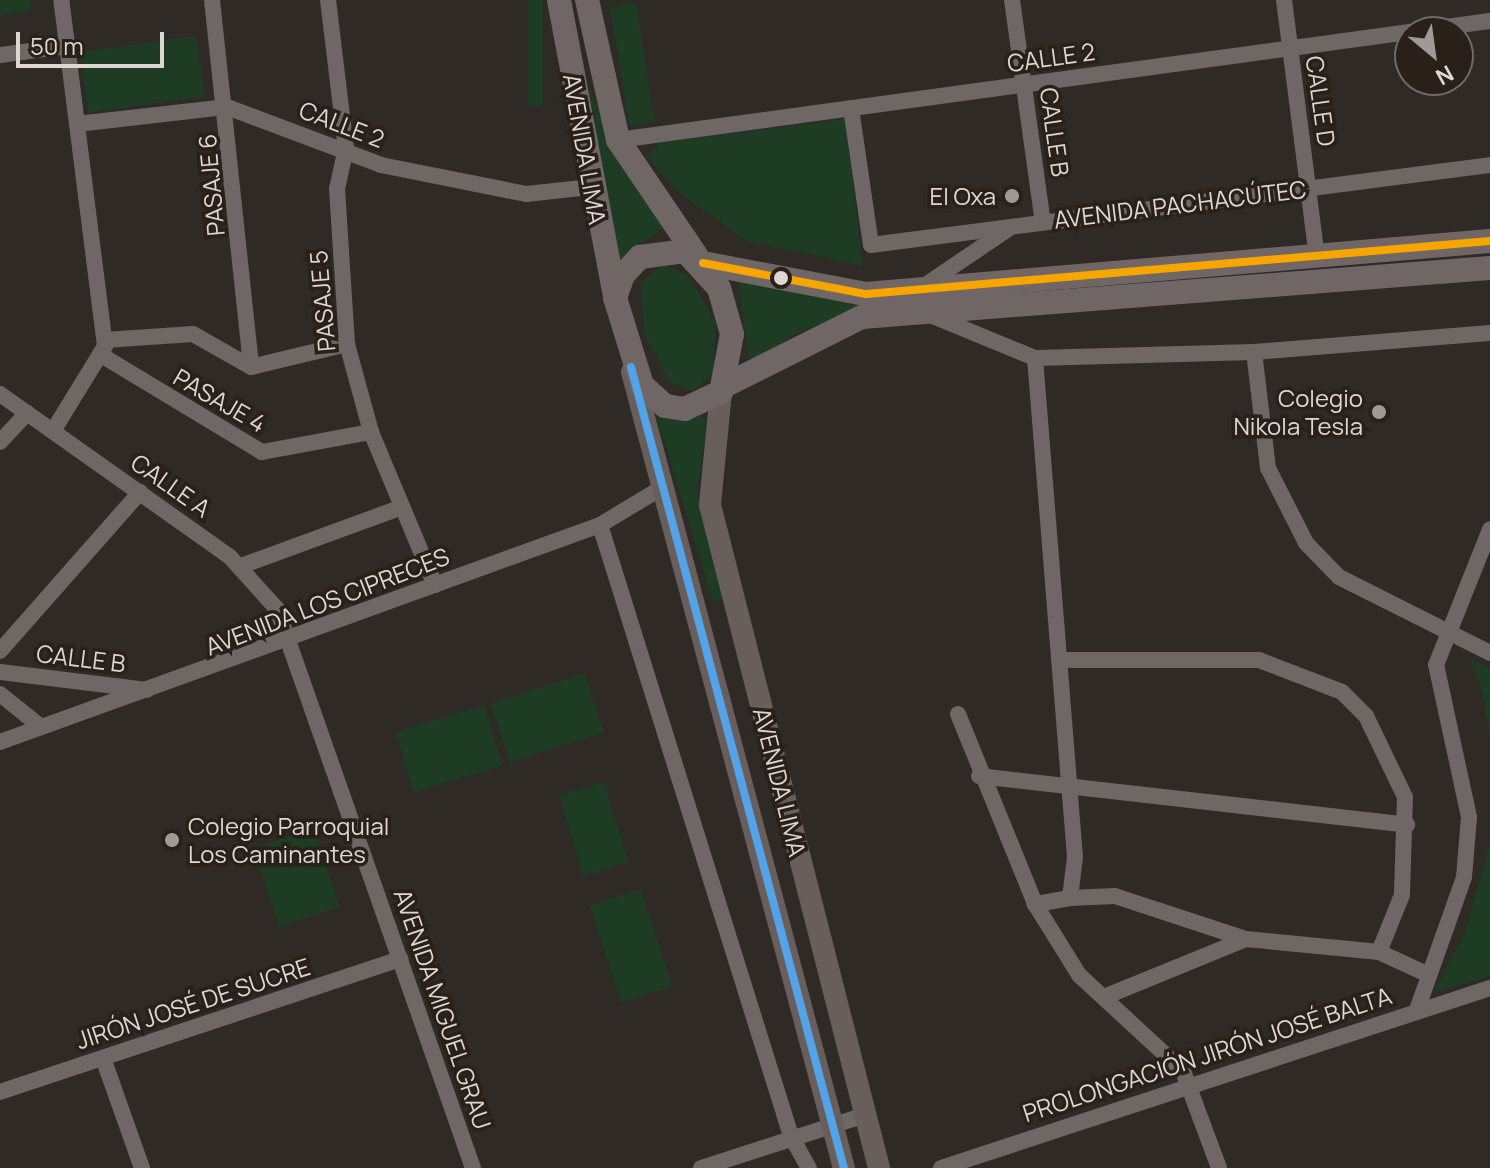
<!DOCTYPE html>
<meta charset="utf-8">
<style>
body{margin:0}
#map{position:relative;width:1490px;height:1168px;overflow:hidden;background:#2f2a26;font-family:Manrope,sans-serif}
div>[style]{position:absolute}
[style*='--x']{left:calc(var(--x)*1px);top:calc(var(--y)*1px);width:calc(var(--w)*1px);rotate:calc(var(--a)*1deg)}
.green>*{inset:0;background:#1e3b24;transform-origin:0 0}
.street>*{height:16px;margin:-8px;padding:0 8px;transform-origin:8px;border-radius:8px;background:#6f6666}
.secondary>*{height:22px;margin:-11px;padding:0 11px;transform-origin:11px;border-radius:11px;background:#685f5d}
.primary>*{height:24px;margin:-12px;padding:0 12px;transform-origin:12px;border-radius:12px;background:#706666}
.bus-1>*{height:8px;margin:-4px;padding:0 4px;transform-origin:4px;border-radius:4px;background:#53a3e8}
.bus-2>*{height:8px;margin:-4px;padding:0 4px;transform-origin:4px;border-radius:4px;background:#f7a600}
.dots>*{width:22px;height:22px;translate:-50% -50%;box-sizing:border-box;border:4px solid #292019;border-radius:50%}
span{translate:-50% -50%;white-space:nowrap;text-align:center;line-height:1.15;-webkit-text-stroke:7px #292019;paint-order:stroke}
.street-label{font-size:24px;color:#ddd6d2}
.poi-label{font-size:24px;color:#ddd6d2}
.right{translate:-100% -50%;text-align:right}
.left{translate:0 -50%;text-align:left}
.north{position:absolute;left:1394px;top:16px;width:80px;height:80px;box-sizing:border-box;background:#292019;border:2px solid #716963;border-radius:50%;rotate:151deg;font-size:22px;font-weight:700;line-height:32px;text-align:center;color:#ddd6d2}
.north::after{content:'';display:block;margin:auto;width:28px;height:36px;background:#a09a96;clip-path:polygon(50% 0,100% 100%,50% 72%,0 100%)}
.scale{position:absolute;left:16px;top:32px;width:148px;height:36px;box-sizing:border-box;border:4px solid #ddd6d2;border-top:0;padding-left:10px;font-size:24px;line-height:28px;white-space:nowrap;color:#ddd6d2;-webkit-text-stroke:6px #292019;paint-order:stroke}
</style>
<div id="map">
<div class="green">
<div style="clip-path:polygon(0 0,30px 0,32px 10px,0 15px)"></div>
<div style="left:528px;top:0;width:15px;height:106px"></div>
<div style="left:636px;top:3px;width:120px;height:26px;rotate:81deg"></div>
<div style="left:196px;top:36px;width:61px;height:117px;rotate:82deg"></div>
<div style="clip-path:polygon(588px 81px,612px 148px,665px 227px,618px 261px)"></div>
<div style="clip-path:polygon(845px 119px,863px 266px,746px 241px,682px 195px,646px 157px,659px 143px)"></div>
<div style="clip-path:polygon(664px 264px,688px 275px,716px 323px,713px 375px,693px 391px,669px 382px,644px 334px,641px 282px)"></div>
<div style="clip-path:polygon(738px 281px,848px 301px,894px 299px,796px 333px,756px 363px,749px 358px)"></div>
<div style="clip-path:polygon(656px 415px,708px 418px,697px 494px,724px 599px,713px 602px)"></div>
<div style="clip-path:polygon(1471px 660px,1490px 668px,1490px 735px,1481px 689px)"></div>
<div style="left:585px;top:673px;width:62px;height:99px;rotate:72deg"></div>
<div style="left:484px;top:705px;width:63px;height:93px;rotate:73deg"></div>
<div style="left:604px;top:782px;width:84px;height:47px;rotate:73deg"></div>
<div style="left:314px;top:828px;width:83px;height:64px;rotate:72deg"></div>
<div style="clip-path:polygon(1490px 843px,1490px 976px,1433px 993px,1464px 935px)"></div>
<div style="left:641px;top:889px;width:102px;height:54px;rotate:72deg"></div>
</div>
<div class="street">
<div style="--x:212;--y:0;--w:369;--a:83.9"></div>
<div style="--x:328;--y:0;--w:149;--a:83.1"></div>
<div style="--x:346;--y:148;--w:42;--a:102.4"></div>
<div style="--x:337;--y:189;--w:155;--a:86.3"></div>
<div style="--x:347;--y:344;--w:91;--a:74.7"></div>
<div style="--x:371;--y:432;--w:166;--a:67.3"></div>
<div style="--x:1012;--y:0;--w:224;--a:82.1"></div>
<div style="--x:1284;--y:0;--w:258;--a:82.7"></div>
<div style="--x:0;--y:55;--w:68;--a:-7.7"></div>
<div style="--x:851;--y:108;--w:138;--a:81.7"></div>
<div style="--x:871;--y:245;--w:624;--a:-7.36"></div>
<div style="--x:77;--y:124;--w:151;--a:-6.5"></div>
<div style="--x:227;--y:107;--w:165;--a:20.6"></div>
<div style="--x:381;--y:165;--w:148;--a:11.3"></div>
<div style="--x:526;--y:194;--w:64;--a:-6.2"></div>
<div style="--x:618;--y:140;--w:880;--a:-7.77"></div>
<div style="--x:921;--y:288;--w:105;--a:-34.1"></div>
<div style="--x:928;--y:314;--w:116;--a:22.4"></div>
<div style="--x:1035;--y:358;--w:219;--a:-1.6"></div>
<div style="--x:1254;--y:352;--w:237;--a:-4.6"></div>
<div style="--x:105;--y:340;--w:88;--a:-3.9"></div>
<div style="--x:193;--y:334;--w:67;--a:29.6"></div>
<div style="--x:251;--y:367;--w:99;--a:-13.5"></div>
<div style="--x:1254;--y:352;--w:117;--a:83.1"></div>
<div style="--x:1268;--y:468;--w:84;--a:63.1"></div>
<div style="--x:1306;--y:543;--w:47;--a:45.9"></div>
<div style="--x:1339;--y:577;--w:169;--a:26.7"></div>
<div style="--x:101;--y:355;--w:188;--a:31.1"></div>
<div style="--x:262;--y:452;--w:111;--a:-10.4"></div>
<div style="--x:1035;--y:358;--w:501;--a:85.42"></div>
<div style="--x:1075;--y:857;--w:41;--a:97"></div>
<div style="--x:1070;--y:898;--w:36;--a:170"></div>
<div style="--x:0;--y:394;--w:282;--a:35.3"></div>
<div style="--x:230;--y:557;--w:70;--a:47.9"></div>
<div style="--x:277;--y:609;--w:592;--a:70.68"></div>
<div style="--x:53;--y:431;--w:100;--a:-58.5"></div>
<div style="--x:105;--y:346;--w:349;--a:-97.2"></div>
<div style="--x:0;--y:442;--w:40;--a:-47"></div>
<div style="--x:600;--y:525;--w:640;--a:72.64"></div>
<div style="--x:791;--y:1136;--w:37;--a:61"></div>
<div style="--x:241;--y:566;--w:171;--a:-20.1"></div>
<div style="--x:0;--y:651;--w:212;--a:-48.6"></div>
<div style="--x:1060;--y:660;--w:199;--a:0"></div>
<div style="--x:1259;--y:660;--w:89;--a:21.1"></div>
<div style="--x:1342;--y:692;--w:34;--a:45"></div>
<div style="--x:1366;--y:716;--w:90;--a:64.3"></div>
<div style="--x:1405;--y:797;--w:98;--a:91.8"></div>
<div style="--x:1402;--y:895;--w:61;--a:112"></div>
<div style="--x:0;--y:672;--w:148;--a:7"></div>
<div style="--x:0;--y:694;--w:51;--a:38.7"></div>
<div style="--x:958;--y:714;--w:205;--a:67.9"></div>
<div style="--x:1035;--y:904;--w:84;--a:58.2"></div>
<div style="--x:1079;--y:975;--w:142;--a:42.7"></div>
<div style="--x:1183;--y:1071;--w:103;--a:69.6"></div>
<div style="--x:0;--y:742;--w:638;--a:-19.88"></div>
<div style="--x:600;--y:525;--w:74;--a:-31.1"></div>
<div style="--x:979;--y:776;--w:431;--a:6.5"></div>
<div style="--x:1070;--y:898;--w:45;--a:-2.5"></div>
<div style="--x:1115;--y:896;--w:138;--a:18.2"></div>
<div style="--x:1246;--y:939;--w:134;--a:5.6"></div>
<div style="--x:1379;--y:952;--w:55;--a:24.7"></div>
<div style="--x:1104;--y:997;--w:153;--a:-22.2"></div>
<div style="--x:1417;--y:1010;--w:141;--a:-70.5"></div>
<div style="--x:1464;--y:877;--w:60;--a:-85.2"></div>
<div style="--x:1469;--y:817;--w:156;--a:-102.2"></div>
<div style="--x:1436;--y:665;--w:146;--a:-68.3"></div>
<div style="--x:103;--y:1058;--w:117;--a:70.5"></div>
<div style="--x:0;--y:1092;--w:422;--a:-18.4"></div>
<div style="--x:701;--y:1168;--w:172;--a:-17.9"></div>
<div style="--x:941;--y:1168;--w:578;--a:-18.15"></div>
</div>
<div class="secondary">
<div style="--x:632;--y:372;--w:824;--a:75.09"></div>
<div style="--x:721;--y:392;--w:114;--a:95.6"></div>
<div style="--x:710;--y:505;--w:684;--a:75.7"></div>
</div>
<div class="primary">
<div style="--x:559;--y:0;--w:301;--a:79.3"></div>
<div style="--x:587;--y:0;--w:143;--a:77.5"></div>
<div style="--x:618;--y:140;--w:139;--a:55.9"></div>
<div style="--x:685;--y:251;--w:50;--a:47.4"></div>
<div style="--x:719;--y:288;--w:48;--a:74.2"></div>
<div style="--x:732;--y:334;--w:59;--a:100.7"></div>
<div style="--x:721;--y:392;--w:40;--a:155"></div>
<div style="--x:685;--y:409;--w:20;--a:-171"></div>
<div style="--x:665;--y:406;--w:31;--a:-138"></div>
<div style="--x:642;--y:385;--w:91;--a:-107.2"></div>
<div style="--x:615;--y:298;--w:24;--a:-71"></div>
<div style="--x:623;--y:275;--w:25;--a:-47"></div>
<div style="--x:640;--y:257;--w:45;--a:-7.6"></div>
<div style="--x:703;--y:263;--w:166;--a:10.8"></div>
<div style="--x:866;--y:294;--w:626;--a:-4.85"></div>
<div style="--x:724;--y:386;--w:154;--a:-26.6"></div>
<div style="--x:862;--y:317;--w:630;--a:-4.46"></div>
</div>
<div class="bus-1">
<div style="--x:631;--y:367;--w:829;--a:75.11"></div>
</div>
<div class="bus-2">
<div style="--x:703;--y:263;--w:166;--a:10.8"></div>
<div style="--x:866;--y:294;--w:626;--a:-4.85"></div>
</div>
<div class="dots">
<div style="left:1012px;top:196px;background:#a09a96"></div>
<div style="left:781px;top:278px;background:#ddd6d2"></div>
<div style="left:1379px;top:412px;background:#a09a96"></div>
<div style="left:172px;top:840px;background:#a09a96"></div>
</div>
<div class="street-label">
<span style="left:1051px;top:57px;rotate:-8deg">CALLE 2</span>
<span style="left:1321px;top:101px;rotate:82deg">CALLE D</span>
<span style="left:342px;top:124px;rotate:21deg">CALLE 2</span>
<span style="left:1055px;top:132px;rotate:82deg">CALLE B</span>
<span style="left:585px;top:149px;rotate:80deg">AVENIDA LIMA</span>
<span style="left:211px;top:185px;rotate:-95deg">PASAJE 6</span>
<span style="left:1180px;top:204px;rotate:-7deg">AVENIDA PACHACÚTEC</span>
<span style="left:322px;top:301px;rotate:-95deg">PASAJE 5</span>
<span style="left:220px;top:400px;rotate:30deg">PASAJE 4</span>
<span style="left:171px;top:485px;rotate:35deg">CALLE A</span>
<span style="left:327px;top:601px;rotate:-21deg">AVENIDA LOS CIPRECES</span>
<span style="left:81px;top:658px;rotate:7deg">CALLE B</span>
<span style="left:780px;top:782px;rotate:76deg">AVENIDA LIMA</span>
<span style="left:193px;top:1003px;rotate:-18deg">JIRÓN JOSÉ DE SUCRE</span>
<span style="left:443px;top:1009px;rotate:71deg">AVENIDA MIGUEL GRAU</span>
<span style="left:1207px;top:1054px;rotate:-18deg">PROLONGACIÓN JIRÓN JOSÉ BALTA</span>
</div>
<div class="poi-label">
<span class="right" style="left:996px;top:196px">El Oxa</span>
<span class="right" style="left:1363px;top:412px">Colegio<br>Nikola Tesla</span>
<span class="left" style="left:188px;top:840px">Colegio Parroquial<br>Los Caminantes</span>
</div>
<div class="north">N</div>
<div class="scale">50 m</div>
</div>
